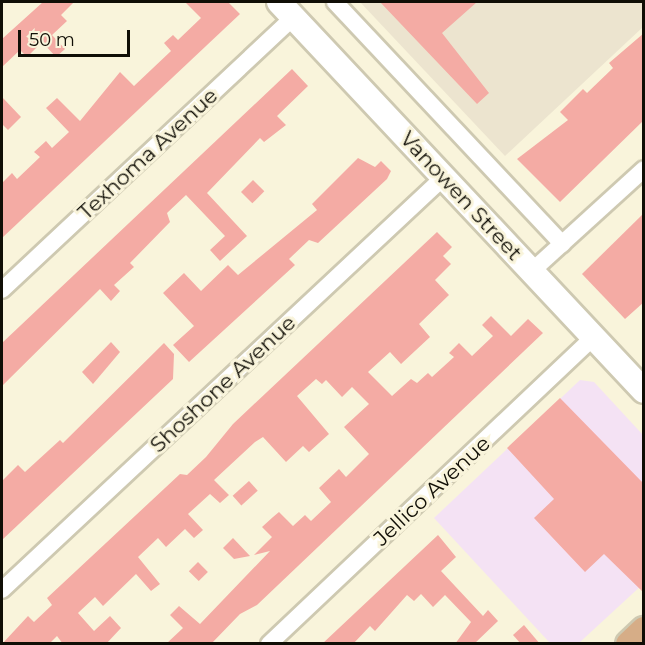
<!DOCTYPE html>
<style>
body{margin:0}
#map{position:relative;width:645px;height:645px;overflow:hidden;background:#f9f4db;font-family:Montserrat,sans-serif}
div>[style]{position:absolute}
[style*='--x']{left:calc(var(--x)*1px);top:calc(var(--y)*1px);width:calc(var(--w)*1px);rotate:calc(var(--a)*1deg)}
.commercial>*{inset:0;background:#f4e2f4}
.education>*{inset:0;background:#ece4cf}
.building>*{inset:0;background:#f4aba4;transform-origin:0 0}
.roads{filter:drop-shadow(2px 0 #cec9b1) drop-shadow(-2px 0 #cec9b1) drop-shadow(0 2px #cec9b1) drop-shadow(0 -2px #cec9b1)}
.street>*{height:16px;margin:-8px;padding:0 8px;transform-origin:8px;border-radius:8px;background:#fff}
.secondary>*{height:24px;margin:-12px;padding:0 12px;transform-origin:12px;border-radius:12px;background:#fff}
.primary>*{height:27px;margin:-13.5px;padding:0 13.5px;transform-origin:13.5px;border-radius:13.5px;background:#d6ad87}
span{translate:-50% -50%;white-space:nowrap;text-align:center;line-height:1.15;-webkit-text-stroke:6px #f9f4db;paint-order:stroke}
.street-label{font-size:21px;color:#100e06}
.frame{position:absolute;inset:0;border:3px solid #100e06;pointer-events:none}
.scale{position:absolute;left:18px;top:30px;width:112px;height:27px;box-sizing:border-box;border:3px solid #100e06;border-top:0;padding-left:8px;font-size:18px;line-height:21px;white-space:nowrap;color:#100e06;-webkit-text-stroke:4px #f9f4db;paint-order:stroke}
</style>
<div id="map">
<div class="commercial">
<div style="clip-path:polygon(580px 380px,594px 382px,643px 435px,643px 584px,579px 643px,550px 643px,434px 518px)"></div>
</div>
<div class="education">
<div style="clip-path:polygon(360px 2px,643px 2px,643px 27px,505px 156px)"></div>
</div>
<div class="building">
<div style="clip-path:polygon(43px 2px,74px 2px,61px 15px,67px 21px,52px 35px,65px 49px,56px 57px,42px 42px,27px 57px,20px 50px,2px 67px,2px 39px)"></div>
<div style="clip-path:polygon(185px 2px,228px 2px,240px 14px,2px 238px,2px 183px,12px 173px,17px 179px,40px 157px,34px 152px,46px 141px,52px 148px,69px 132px,46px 108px,57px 98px,80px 121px,120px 72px,134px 86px,171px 51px,164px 43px,173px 35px,178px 40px,201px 18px)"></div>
<div style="clip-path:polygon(380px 2px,477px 2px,442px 33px,489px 93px,477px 104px)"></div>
<div style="clip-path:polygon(644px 33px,644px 120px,560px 202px,517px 159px,568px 120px,560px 112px,583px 89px,587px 93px,613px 68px,609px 63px)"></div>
<div style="clip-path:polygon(292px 69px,308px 86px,277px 116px,286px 125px,264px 142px,260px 138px,207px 193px,247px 236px,220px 261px,210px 250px,225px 236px,186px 195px,167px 213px,170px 222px,130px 263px,134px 267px,114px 285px,120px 291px,111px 301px,100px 289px,2px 386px,2px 343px)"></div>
<div style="clip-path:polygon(2px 97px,21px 117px,8px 130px,2px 124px)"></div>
<div style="clip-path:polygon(358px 158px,375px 167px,381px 161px,391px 171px,387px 179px,318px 243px,309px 240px,289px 259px,295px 265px,189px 362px,173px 345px,194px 326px,163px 293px,184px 273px,201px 291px,228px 265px,238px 275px,317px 210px,312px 204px)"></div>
<div style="left:253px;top:180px;width:16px;height:17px;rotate:45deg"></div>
<div style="clip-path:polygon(644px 213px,644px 302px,625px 319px,582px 274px)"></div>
<div style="clip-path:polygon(437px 232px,452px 247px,443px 256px,451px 264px,435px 280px,449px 295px,419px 324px,430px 337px,401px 364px,390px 352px,368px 372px,392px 396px,411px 379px,417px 383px,428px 373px,432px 377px,454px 357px,449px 353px,459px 343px,472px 356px,493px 336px,482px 325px,491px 316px,511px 336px,528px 319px,543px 333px,257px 605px,240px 614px,211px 644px,166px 644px,183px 628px,170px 615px,179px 606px,200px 624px,270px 551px,254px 555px,272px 537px,262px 527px,273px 517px,279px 512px,293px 526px,305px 515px,311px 521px,331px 502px,319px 488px,339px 469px,346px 477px,369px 454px,344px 427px,369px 404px,352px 387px,342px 397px,326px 380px,322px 384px,316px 379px,297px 396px,329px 434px,309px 452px,303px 446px,286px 462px,263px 437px,255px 442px,214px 480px,229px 495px,220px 503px,210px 494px,188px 514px,203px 530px,194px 538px,185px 529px,166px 547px,158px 538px,138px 557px,160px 584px,151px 591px,136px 574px,103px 606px,95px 597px,78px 613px,94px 631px,110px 616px,121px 628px,106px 644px,63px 644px,57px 636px,49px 644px,2px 644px,28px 616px,34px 622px,52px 605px,47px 598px,180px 474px,187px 475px,206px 457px,233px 424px)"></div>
<div style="clip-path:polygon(111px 342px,120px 352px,93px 384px,82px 372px)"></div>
<div style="clip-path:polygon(164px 343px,174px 354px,173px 379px,2px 540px,2px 481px,18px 465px,25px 472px,60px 440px,63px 443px)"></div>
<div style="clip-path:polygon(560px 398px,644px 484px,644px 593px,604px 554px,585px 572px,534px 518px,554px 499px,507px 448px)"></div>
<div style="left:249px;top:481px;width:13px;height:22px;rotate:48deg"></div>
<div style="clip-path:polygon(438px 535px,456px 557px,441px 571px,483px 616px,488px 610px,498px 621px,474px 644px,455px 644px,471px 622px,445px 595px,433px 607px,421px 594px,414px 601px,407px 595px,375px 631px,370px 626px,353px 644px,322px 644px)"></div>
<div style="clip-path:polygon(233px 538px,250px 556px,234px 559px,223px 548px)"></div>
<div style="left:198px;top:562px;width:14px;height:13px;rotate:45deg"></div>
<div style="clip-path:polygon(524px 625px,540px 644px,521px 644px,513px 635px)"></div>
</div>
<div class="roads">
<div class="street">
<div style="--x:335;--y:2;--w:332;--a:46.8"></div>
<div style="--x:532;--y:271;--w:151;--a:-42.3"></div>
<div style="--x:2;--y:290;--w:400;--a:-43.1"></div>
<div style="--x:2;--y:590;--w:605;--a:-43.06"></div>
<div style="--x:269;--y:644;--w:447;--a:-43.4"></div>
</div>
<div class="secondary">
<div style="--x:279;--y:2;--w:533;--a:46.82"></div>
</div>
<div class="primary">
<div style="--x:629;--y:644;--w:21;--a:-43"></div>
</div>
</div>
<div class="street-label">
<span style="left:148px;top:154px;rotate:-43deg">Texhoma Avenue</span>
<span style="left:461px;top:196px;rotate:47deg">Vanowen Street</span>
<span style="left:223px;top:384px;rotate:-43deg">Shoshone Avenue</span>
<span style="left:432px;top:491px;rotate:-43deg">Jellico Avenue</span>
</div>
<div class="frame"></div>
<div class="scale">50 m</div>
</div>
